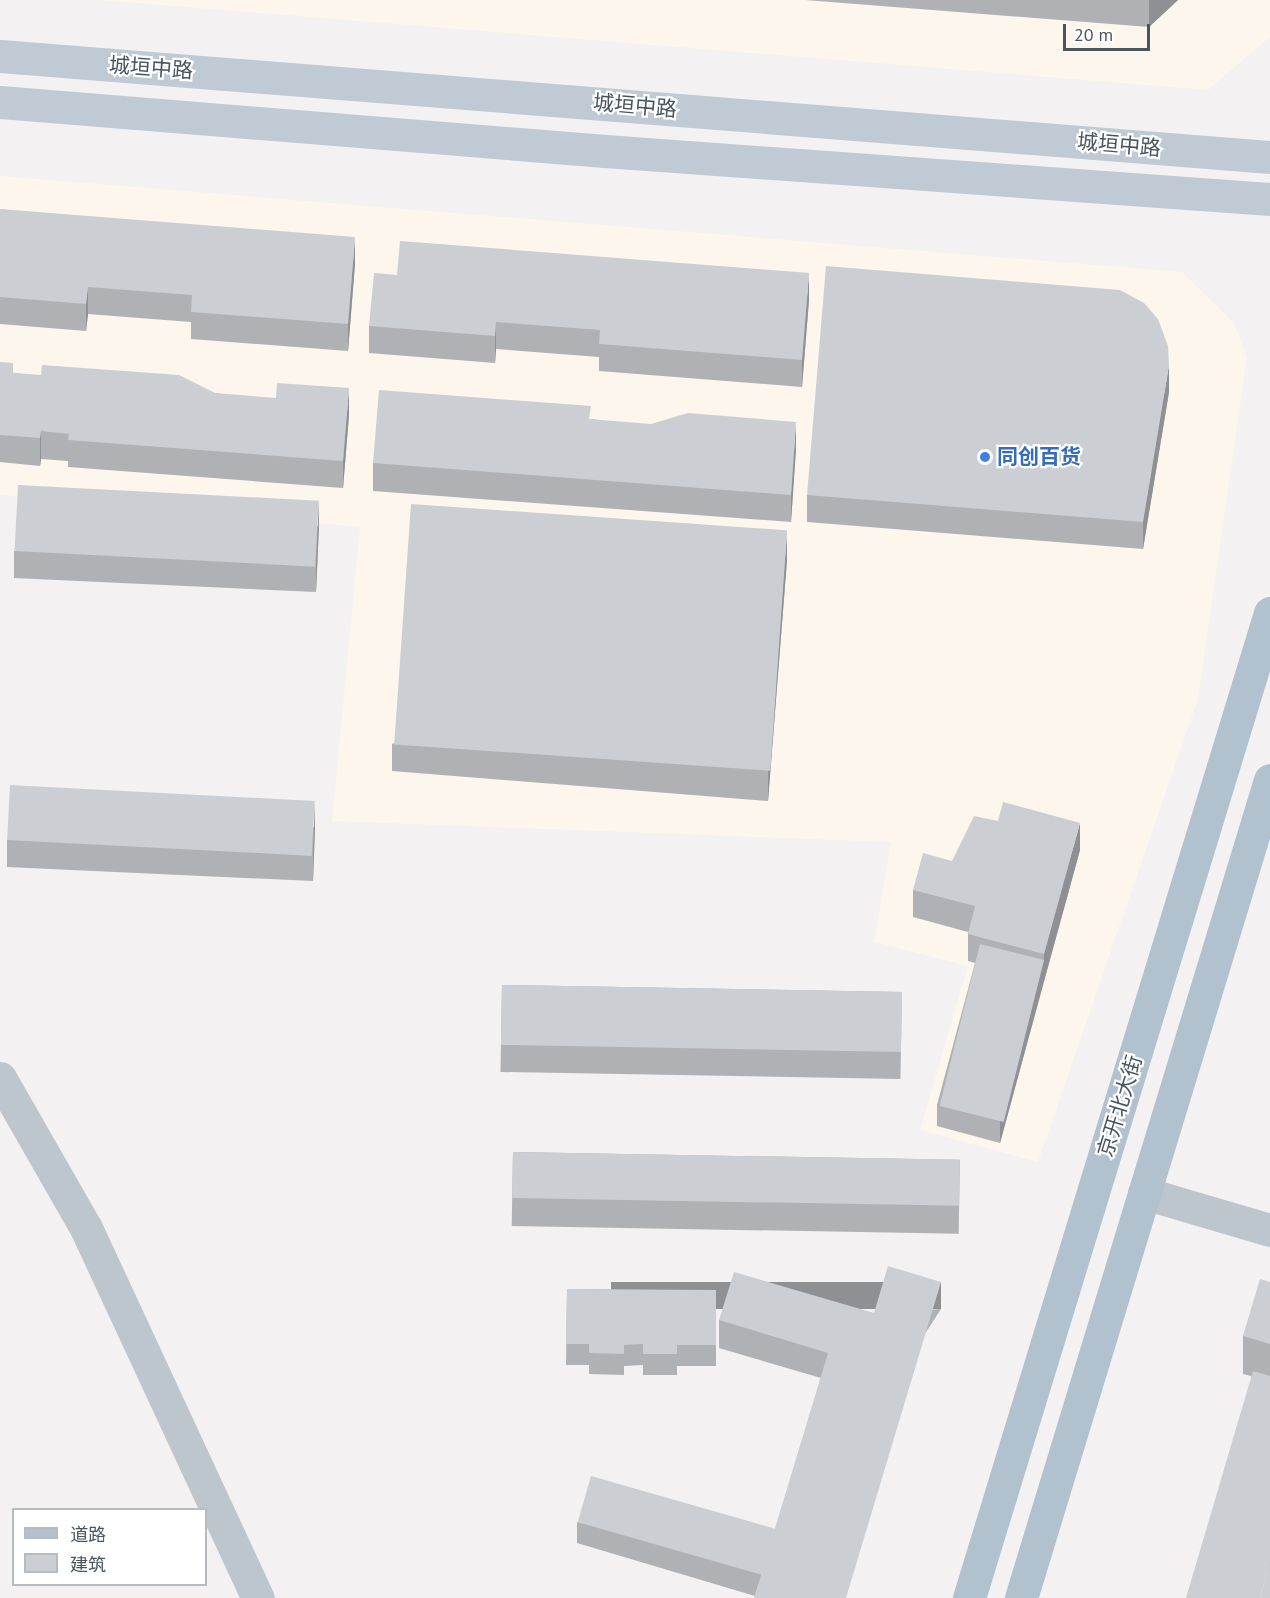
<!DOCTYPE html>
<meta charset="utf-8">
<style>
body{margin:0}
#map{position:relative;width:1270px;height:1598px;overflow:hidden;background:#f3f1f1;font-family:"PT Sans","Noto Sans SC",sans-serif}
div>[style]{position:absolute}
[style*='--x']{left:calc(var(--x)*1px);top:calc(var(--y)*1px);width:calc(var(--w)*1px);rotate:calc(var(--a)*1deg)}
.commercial>*{inset:0;background:#fcf6ec}
.street>*{height:33px;margin:-16.5px;padding:0 16.5px;transform-origin:16.5px;border-radius:16.5px;background:#bdc6cd}
.secondary>*{height:33px;margin:-16.5px;padding:0 16.5px;transform-origin:16.5px;border-radius:16.5px;background:#bfcad4}
.primary>*{height:33px;margin:-16.5px;padding:0 16.5px;transform-origin:16.5px;border-radius:16.5px;background:#b1c1ce}
.wall>*{inset:0;background:#afb1b5;transform-origin:0 0}
.shaded-wall>*{inset:0;background:#8e9094;transform-origin:0 0}
.building>*{inset:0;background:#cbced3;transform-origin:0 0}
.dots>*{width:16px;height:16px;translate:-50% -50%;box-sizing:border-box;border:3px solid #fff;border-radius:50%}
span{translate:-50% -50%;white-space:nowrap;text-align:center;line-height:1.15;-webkit-text-stroke:4.5px #fff;paint-order:stroke}
.street-label{font-size:21px;color:#49555e}
.shop-label{font-size:21px;color:#366cbe;font-weight:700}
.left{translate:0 -50%;text-align:left}
.legend{position:absolute;left:12px;top:1508px;width:195px;height:78px;box-sizing:border-box;background:#fff;border:2px solid #b6bbbf;margin:0;padding:8px 10px;list-style:none;font-size:18px;color:#49555e}
.legend li{display:flex;align-items:center;gap:12px;height:30px}
.legend b{width:30px;border:2px solid #b6bbbf}
.scale{position:absolute;left:1063px;top:24px;width:87px;height:27px;box-sizing:border-box;border:3px solid #49555e;border-top:0;padding-left:8px;font-size:18px;line-height:21px;white-space:nowrap;color:#49555e;-webkit-text-stroke:4px #fff;paint-order:stroke}
</style>
<div id="map">
<div class="commercial">
<div style="clip-path:polygon(99px 0,1270px 0,1270px 37px,1208px 90px)"></div>
<div style="clip-path:polygon(0 176px,1182px 272px,1234px 323px,1247px 357px,1198px 699px,1038px 1162px,920px 1130px,968px 966px,874px 942px,891px 842px,332px 821px,360px 527px,0 495px)"></div>
</div>
<div class="street">
<div style="--x:0;--y:1078;--w:173;--a:60.2"></div>
<div style="--x:86;--y:1228;--w:408;--a:65.1"></div>
<div style="--x:1144;--y:1193;--w:131;--a:16.4"></div>
</div>
<div class="secondary">
<div style="--x:0;--y:56;--w:1274;--a:4.55"></div>
<div style="--x:0;--y:102;--w:607;--a:4.63"></div>
<div style="--x:605;--y:151;--w:667;--a:4.13"></div>
</div>
<div class="primary">
<div style="--x:969;--y:1598;--w:1030;--a:-73.01"></div>
<div style="--x:1021;--y:1598;--w:855;--a:-73.07"></div>
</div>
<div class="wall">
<div style="clip-path:polygon(805px 0,1178px 0,1149px 27px)"></div>
<div style="clip-path:polygon(0 209px,355px 264px,348px 351px,191px 339px,191px 322px,88px 314px,86px 331px,0 324px)"></div>
<div style="clip-path:polygon(809px 300px,802px 387px,599px 371px,599px 357px,496px 349px,495px 363px,369px 353px,369px 326px)"></div>
<div style="clip-path:polygon(0 362px,13px 373px,215px 393px,349px 415px,343px 488px,68px 467px,68px 461px,41px 459px,40px 466px,0 462px)"></div>
<div style="clip-path:polygon(1169px 392px,1143px 549px,807px 522px,807px 495px)"></div>
<div style="clip-path:polygon(591px 419px,796px 449px,791px 522px,373px 491px,373px 463px)"></div>
<div style="clip-path:polygon(319px 526px,316px 592px,14px 578px,14px 551px)"></div>
<div style="clip-path:polygon(787px 560px,768px 801px,392px 771px,392px 744px)"></div>
<div style="clip-path:polygon(315px 827px,313px 881px,7px 867px,7px 840px)"></div>
<div style="clip-path:polygon(1080px 850px,1000px 1143px,937px 1126px,937px 1105px,975px 963px,968px 961px,968px 932px,913px 917px,913px 890px,952px 861px)"></div>
<div style="left:502px;top:985px;width:400px;height:87px;rotate:1deg"></div>
<div style="left:513px;top:1152px;width:447px;height:74px;rotate:1deg"></div>
<div style="clip-path:polygon(1270px 1282px,1270px 1598px,1251px 1376px,1243px 1374px,1243px 1336px)"></div>
<div style="clip-path:polygon(567px 1289px,716px 1290px,716px 1366px,677px 1366px,677px 1375px,643px 1375px,643px 1365px,624px 1366px,624px 1375px,589px 1374px,589px 1365px,566px 1365px)"></div>
<div style="clip-path:polygon(941px 1309px,755px 1596px,577px 1543px,577px 1522px,775px 1530px,821px 1378px,719px 1348px,719px 1320px,874px 1313px)"></div>
</div>
<div class="shaded-wall">
<div style="clip-path:polygon(1149px 0,1178px 0,1149px 27px)"></div>
<div style="clip-path:polygon(355px 237px,355px 264px,348px 351px,348px 324px)"></div>
<div style="clip-path:polygon(809px 273px,809px 300px,802px 387px,802px 360px)"></div>
<div style="clip-path:polygon(88px 287px,88px 314px,86px 331px,86px 304px)"></div>
<div style="clip-path:polygon(496px 322px,496px 349px,495px 363px,495px 336px)"></div>
<div style="clip-path:polygon(1169px 365px,1169px 392px,1143px 549px,1143px 522px)"></div>
<div style="clip-path:polygon(349px 388px,349px 415px,343px 488px,343px 461px)"></div>
<div style="clip-path:polygon(796px 422px,796px 449px,791px 522px,791px 495px)"></div>
<div style="clip-path:polygon(41px 431px,41px 459px,40px 466px,40px 438px)"></div>
<div style="clip-path:polygon(319px 499px,319px 526px,316px 592px,316px 565px)"></div>
<div style="clip-path:polygon(787px 533px,787px 560px,768px 801px,768px 774px)"></div>
<div style="clip-path:polygon(315px 800px,315px 827px,313px 881px,313px 854px)"></div>
<div style="clip-path:polygon(1080px 823px,1080px 850px,1044px 981px,1044px 954px)"></div>
<div style="clip-path:polygon(1044px 960px,1044px 981px,1000px 1143px,1000px 1122px)"></div>
<div style="left:941px;top:1282px;width:27px;height:330px;rotate:90deg"></div>
</div>
<div class="building">
<div style="clip-path:polygon(0 209px,355px 237px,348px 324px,191px 312px,192px 295px,88px 287px,86px 304px,0 297px)"></div>
<div style="clip-path:polygon(400px 241px,809px 273px,802px 360px,599px 344px,600px 330px,496px 322px,495px 336px,369px 326px,374px 273px,397px 275px)"></div>
<div style="clip-path:polygon(826px 266px,1120px 290px,1144px 303px,1158px 319px,1168px 346px,1169px 365px,1143px 522px,807px 495px)"></div>
<div style="clip-path:polygon(0 362px,13px 363px,13px 373px,41px 375px,42px 365px,179px 375px,215px 393px,276px 398px,277px 383px,349px 388px,343px 461px,68px 440px,69px 434px,41px 431px,40px 438px,0 435px)"></div>
<div style="clip-path:polygon(379px 390px,591px 406px,589px 419px,651px 424px,688px 413px,796px 422px,791px 495px,373px 463px)"></div>
<div style="left:18px;top:485px;width:301px;height:66px;rotate:3deg"></div>
<div style="left:411px;top:504px;width:377px;height:241px;rotate:4deg"></div>
<div style="left:10px;top:785px;width:305px;height:55px;rotate:3deg"></div>
<div style="clip-path:polygon(1003px 802px,1080px 823px,1044px 954px,968px 934px,975px 906px,913px 890px,923px 853px,952px 861px,974px 816px,998px 821px)"></div>
<div style="left:980px;top:944px;width:66px;height:167px;rotate:14deg"></div>
<div style="left:502px;top:985px;width:400px;height:60px;rotate:1deg"></div>
<div style="left:513px;top:1152px;width:447px;height:46px;rotate:1deg"></div>
<div style="clip-path:polygon(888px 1266px,941px 1282px,846px 1598px,754px 1598px,828px 1353px,719px 1320px,734px 1272px,874px 1313px)"></div>
<div style="clip-path:polygon(1260px 1279px,1270px 1282px,1270px 1344px,1243px 1336px)"></div>
<div style="clip-path:polygon(567px 1289px,716px 1290px,716px 1345px,677px 1345px,677px 1354px,643px 1354px,643px 1344px,624px 1345px,624px 1354px,589px 1353px,589px 1344px,566px 1344px)"></div>
<div style="clip-path:polygon(1253px 1371px,1270px 1376px,1270px 1562px,1260px 1598px,1186px 1598px)"></div>
<div style="left:591px;top:1476px;width:192px;height:48px;rotate:16deg"></div>
<div style="clip-path:polygon(1270px 1562px,1270px 1598px,1260px 1598px)"></div>
</div>
<div class="dots">
<div style="left:985px;top:457px;background:#3f7fe0"></div>
</div>
<div class="street-label">
<span style="left:151px;top:68px;rotate:4deg">城垣中路</span>
<span style="left:635px;top:106px;rotate:5deg">城垣中路</span>
<span style="left:1119px;top:145px;rotate:5deg">城垣中路</span>
<span style="left:1120px;top:1106px;rotate:-73deg">京开北大街</span>
</div>
<div class="shop-label">
<span class="left" style="left:997px;top:457px">同创百货</span>
</div>
<ul class="legend">
<li><b style="height:8px;background:#b1c1ce"></b>道路</li>
<li><b style="height:16px;background:#cbced3"></b>建筑</li>
</ul>
<div class="scale">20 m</div>
</div>
